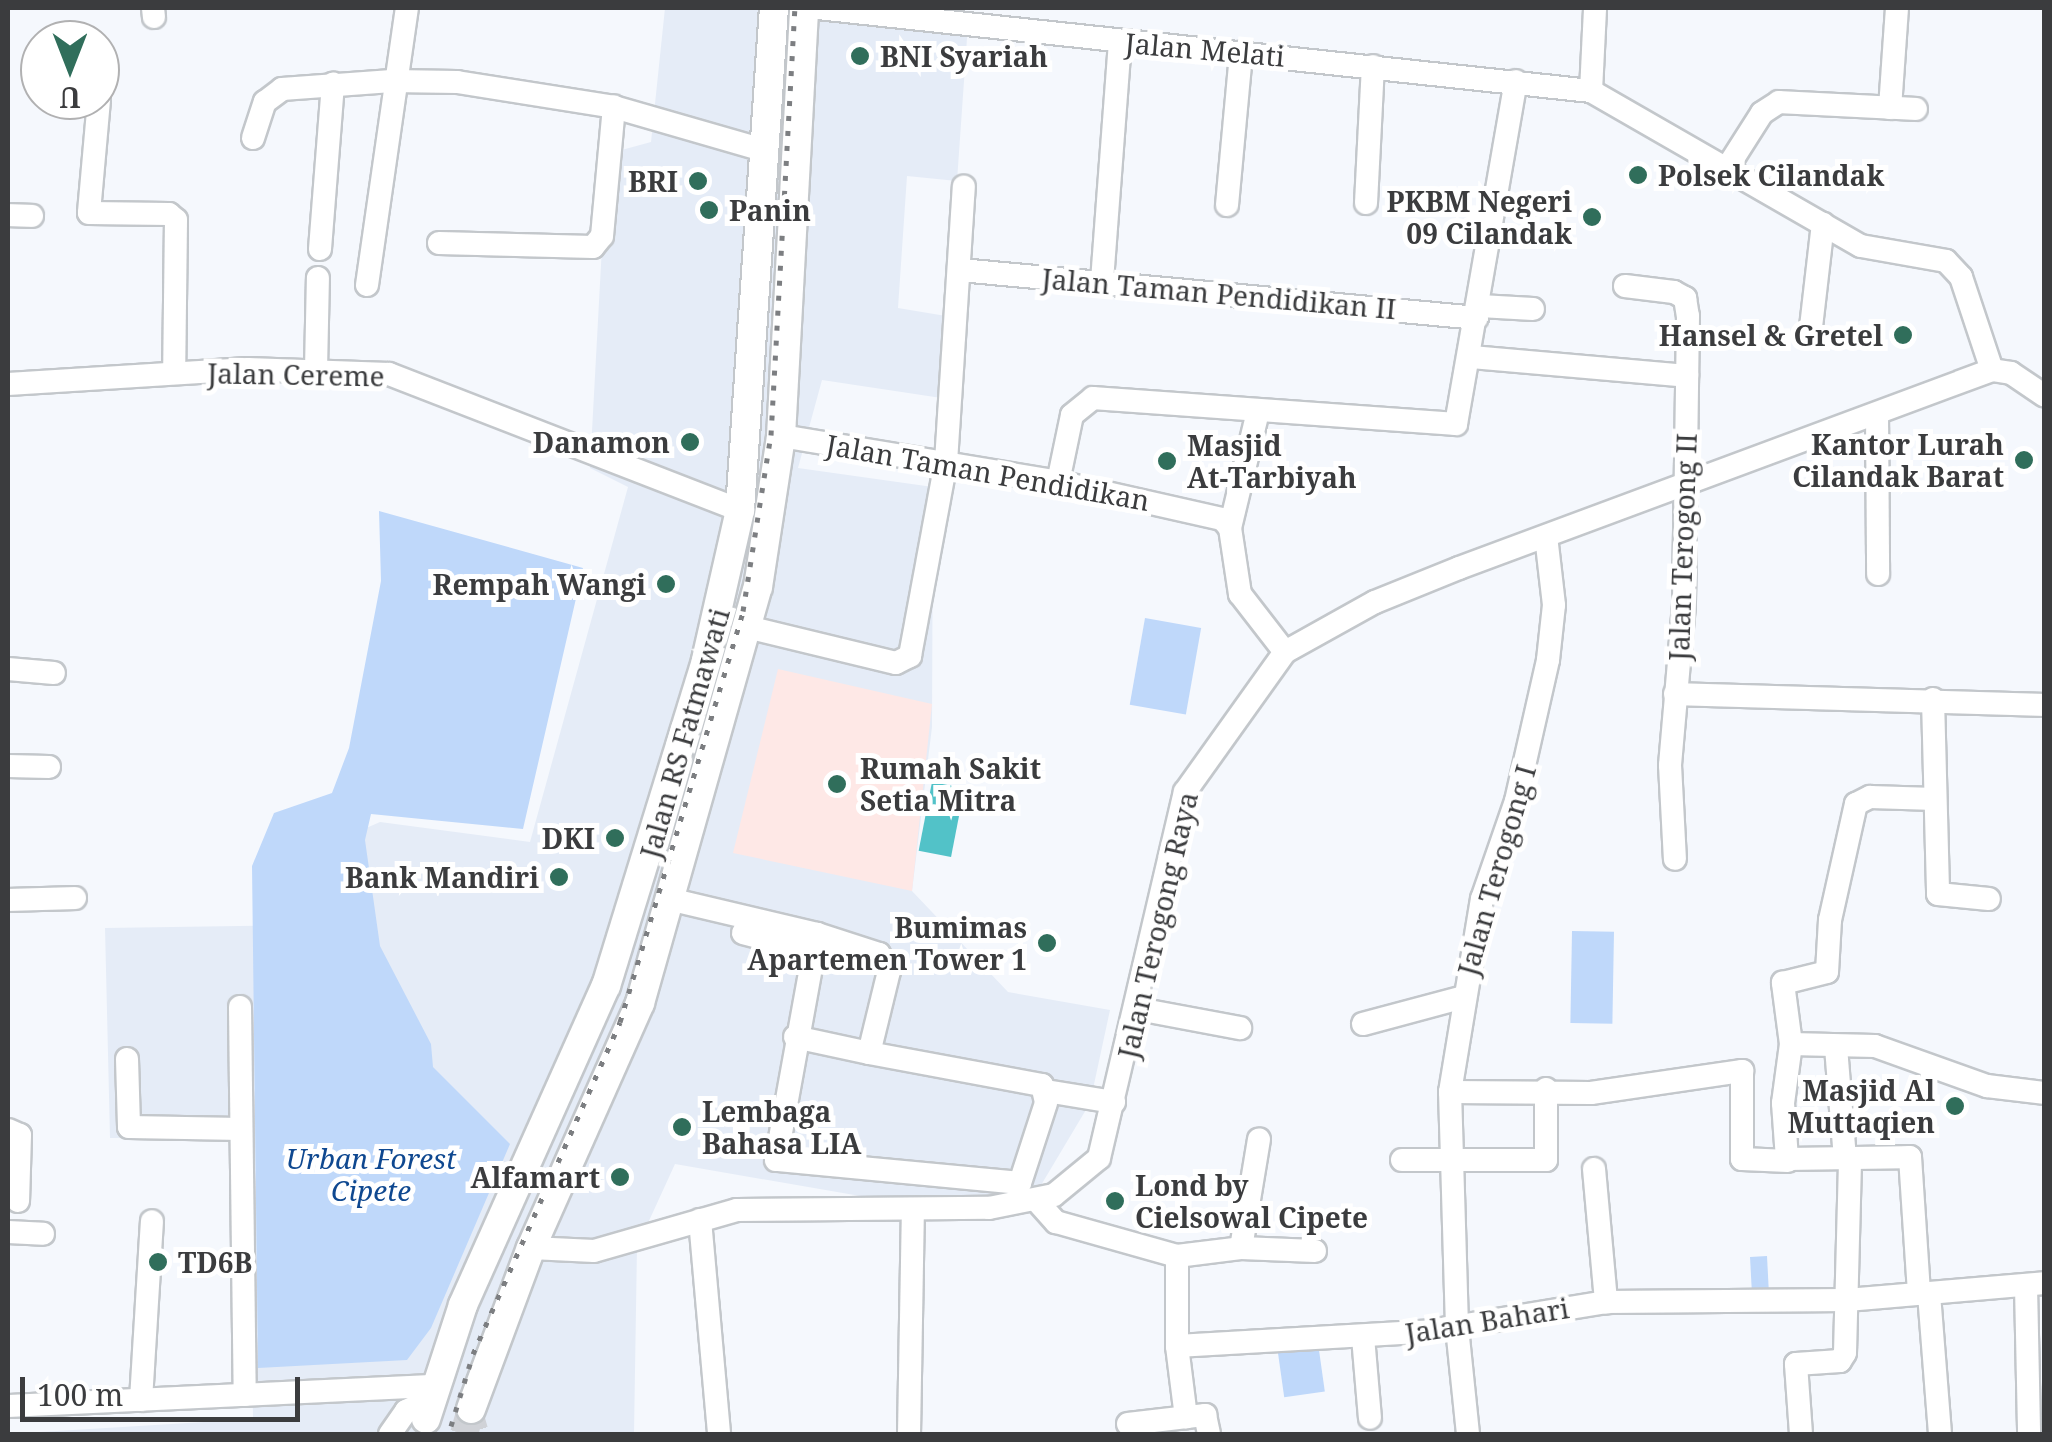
<!DOCTYPE html>
<style>
body{margin:0}
#map{position:relative;width:2052px;height:1442px;overflow:hidden;background:#f5f8fd;font-family:"Noto Serif",serif}
div>[style]{position:absolute}
[style*='--x']{left:calc(var(--x)*1px);top:calc(var(--y)*1px);width:calc(var(--w)*1px);rotate:calc(var(--a)*1deg)}
.built>*{inset:0;background:#e5ecf7}
.medical>*{inset:0;background:#fee8e6}
.green>*{inset:0;background:#bfd8fa;transform-origin:0 0}
.water>*{inset:0;background:#52c2c8;transform-origin:0 0}
.minor-tunnel>*{height:22px;margin-top:-11px;transform-origin:0;background:repeating-linear-gradient(90deg,#d0d2d7 0 22px,transparent 0 33px)}
.major-tunnel>*{height:28px;margin-top:-14px;transform-origin:0;background:repeating-linear-gradient(90deg,#d0d2d7 0 28px,transparent 0 42px)}
.roads{filter:drop-shadow(2px 0 #c3c7cb) drop-shadow(-2px 0 #c3c7cb) drop-shadow(0 2px #c3c7cb) drop-shadow(0 -2px #c3c7cb)}
.minor>*{height:22px;margin:-11px;padding:0 11px;transform-origin:11px;border-radius:11px;background:#fff}
.major>*{height:28px;margin:-14px;padding:0 14px;transform-origin:14px;border-radius:14px;background:#fff}
.rail>*{height:5px;margin-top:-2.5px;transform-origin:0;background:repeating-linear-gradient(90deg,#7c7e81 0 5px,transparent 0 15px)}
.dots>*{width:28px;height:28px;translate:-50% -50%;box-sizing:border-box;border:5px solid #fff;border-radius:50%}
span{translate:-50% -50%;white-space:nowrap;text-align:center;line-height:1.15;-webkit-text-stroke:10px #fff;paint-order:stroke}
.street-label{font-size:28px;color:#3b3c3e}
.poi-label{font-size:28px;color:#3b3c3e;font-weight:700}
.left{translate:0 -50%;text-align:left}
.right{translate:-100% -50%;text-align:right}
.park-label{font-size:28px;color:#0f4890;font-style:italic}
.frame{position:absolute;inset:0;border:10px solid #3b3c3e;pointer-events:none}
.north{position:absolute;left:20px;top:20px;width:100px;height:100px;box-sizing:border-box;background:#fff;border:2px solid #b1b1b2;border-radius:50%;rotate:180deg;font-size:28px;font-weight:700;line-height:40px;text-align:center;color:#3b3c3e}
.north::after{content:'';display:block;margin:auto;width:35px;height:45px;background:#306e5b;clip-path:polygon(50% 0,100% 100%,50% 72%,0 100%)}
.scale{position:absolute;left:20px;top:1377px;width:280px;height:45px;box-sizing:border-box;border:5px solid #3b3c3e;border-top:0;padding-left:12px;font-size:30px;line-height:35px;white-space:nowrap;color:#3b3c3e;-webkit-text-stroke:8px #fff;paint-order:stroke}
</style>
<div id="map">
<div class="built">
<div style="clip-path:polygon(665px 8px,934px 8px,932px 24px,968px 24px,957px 181px,907px 176px,898px 308px,958px 318px,948px 399px,822px 380px,798px 468px,933px 487px,932px 727px,912px 891px,1008px 992px,1110px 1010px,1090px 1103px,1028px 1207px,993px 1219px,675px 1164px,637px 1247px,634px 1434px,8px 1434px,253px 1419px,250px 1137px,110px 1138px,105px 928px,298px 925px,330px 844px,380px 822px,530px 842px,628px 487px,590px 468px,607px 154px,651px 142px)"></div>
</div>
<div class="medical">
<div style="clip-path:polygon(778px 669px,932px 704px,912px 891px,733px 853px)"></div>
</div>
<div class="green">
<div style="clip-path:polygon(379px 511px,583px 568px,523px 829px,371px 814px,365px 840px,380px 946px,431px 1044px,433px 1067px,510px 1144px,431px 1328px,407px 1360px,258px 1368px,252px 866px,274px 813px,332px 793px,349px 748px,381px 581px)"></div>
<div style="left:1145px;top:618px;width:57px;height:88px;rotate:10deg"></div>
<div style="left:1572px;top:931px;width:42px;height:92px;rotate:1deg"></div>
<div style="left:1767px;top:1256px;width:36px;height:17px;rotate:87deg"></div>
<div style="left:1318px;top:1343px;width:49px;height:41px;rotate:82deg"></div>
</div>
<div class="water">
<div style="left:932px;top:782px;width:33px;height:70px;rotate:11deg"></div>
</div>
<div class="minor-tunnel">
<div style="--x:471;--y:1409;--w:26;--a:74"></div>
</div>
<div class="major-tunnel">
<div style="--x:464;--y:1434;--w:26;--a:-74"></div>
</div>
<div class="roads">
<div class="minor">
<div style="--x:153;--y:8;--w:9;--a:84"></div>
<div style="--x:818;--y:8;--w:777;--a:6.13"></div>
<div style="--x:1591;--y:91;--w:311;--a:29.9"></div>
<div style="--x:1861;--y:246;--w:86;--a:10"></div>
<div style="--x:1946;--y:261;--w:22;--a:47"></div>
<div style="--x:1961;--y:277;--w:98;--a:71.6"></div>
<div style="--x:1591;--y:91;--w:83;--a:-87.2"></div>
<div style="--x:99;--y:100;--w:113;--a:95.1"></div>
<div style="--x:89;--y:213;--w:80;--a:0.7"></div>
<div style="--x:169;--y:214;--w:9;--a:41"></div>
<div style="--x:176;--y:220;--w:153;--a:90.7"></div>
<div style="--x:1890;--y:108;--w:100;--a:-86"></div>
<div style="--x:253;--y:138;--w:38;--a:-72"></div>
<div style="--x:265;--y:102;--w:21;--a:-37"></div>
<div style="--x:282;--y:89;--w:110;--a:-4.2"></div>
<div style="--x:392;--y:81;--w:65;--a:0.9"></div>
<div style="--x:457;--y:82;--w:159;--a:9"></div>
<div style="--x:614;--y:107;--w:155;--a:16.1"></div>
<div style="--x:1727;--y:168;--w:65;--a:-57.5"></div>
<div style="--x:1762;--y:113;--w:20;--a:-33"></div>
<div style="--x:1779;--y:102;--w:137;--a:2.9"></div>
<div style="--x:1366;--y:203;--w:137;--a:-87.1"></div>
<div style="--x:1227;--y:205;--w:153;--a:-84.7"></div>
<div style="--x:8;--y:215;--w:24;--a:2"></div>
<div style="--x:439;--y:243;--w:154;--a:1.5"></div>
<div style="--x:593;--y:247;--w:14;--a:-51"></div>
<div style="--x:602;--y:236;--w:130;--a:-84.7"></div>
<div style="--x:320;--y:249;--w:166;--a:-85.5"></div>
<div style="--x:960;--y:270;--w:519;--a:5.3"></div>
<div style="--x:1102;--y:281;--w:241;--a:-85.7"></div>
<div style="--x:367;--y:285;--w:280;--a:-81.8"></div>
<div style="--x:1625;--y:286;--w:49;--a:7"></div>
<div style="--x:1674;--y:292;--w:13;--a:29"></div>
<div style="--x:1685;--y:298;--w:18;--a:81"></div>
<div style="--x:1688;--y:316;--w:289;--a:90.8"></div>
<div style="--x:1684;--y:605;--w:161;--a:95"></div>
<div style="--x:1670;--y:765;--w:94;--a:87"></div>
<div style="--x:1480;--y:306;--w:53;--a:3.2"></div>
<div style="--x:1811;--y:327;--w:104;--a:-83.4"></div>
<div style="--x:1471;--y:357;--w:217;--a:5"></div>
<div style="--x:316;--y:370;--w:92;--a:-88.8"></div>
<div style="--x:8;--y:384;--w:240;--a:-3.6"></div>
<div style="--x:248;--y:369;--w:141;--a:2"></div>
<div style="--x:389;--y:374;--w:376;--a:21.2"></div>
<div style="--x:1877;--y:414;--w:160;--a:89.6"></div>
<div style="--x:781;--y:436;--w:281;--a:9.4"></div>
<div style="--x:1058;--y:482;--w:168;--a:12.7"></div>
<div style="--x:1222;--y:519;--w:12;--a:48"></div>
<div style="--x:1230;--y:528;--w:67;--a:81.4"></div>
<div style="--x:1240;--y:594;--w:73;--a:52.2"></div>
<div style="--x:1058;--y:482;--w:68;--a:-78.2"></div>
<div style="--x:1072;--y:415;--w:27;--a:-39"></div>
<div style="--x:1093;--y:398;--w:364;--a:4.1"></div>
<div style="--x:1456;--y:424;--w:348;--a:-80.1"></div>
<div style="--x:1230;--y:528;--w:120;--a:-76.5"></div>
<div style="--x:747;--y:627;--w:153;--a:13.6"></div>
<div style="--x:896;--y:663;--w:16;--a:-27"></div>
<div style="--x:910;--y:656;--w:197;--a:-79.5"></div>
<div style="--x:946;--y:462;--w:276;--a:-86.3"></div>
<div style="--x:8;--y:669;--w:46;--a:5"></div>
<div style="--x:1675;--y:694;--w:369;--a:1.7"></div>
<div style="--x:1933;--y:699;--w:195;--a:88.5"></div>
<div style="--x:1938;--y:894;--w:51;--a:5.6"></div>
<div style="--x:8;--y:766;--w:41;--a:1.4"></div>
<div style="--x:8;--y:900;--w:67;--a:-1.7"></div>
<div style="--x:673;--y:900;--w:148;--a:13.3"></div>
<div style="--x:817;--y:934;--w:65;--a:17.9"></div>
<div style="--x:879;--y:954;--w:20;--a:60"></div>
<div style="--x:889;--y:971;--w:84;--a:103.7"></div>
<div style="--x:869;--y:1053;--w:176;--a:10.5"></div>
<div style="--x:1042;--y:1085;--w:18;--a:77"></div>
<div style="--x:1046;--y:1103;--w:84;--a:108"></div>
<div style="--x:1020;--y:1183;--w:245;--a:-174.6"></div>
<div style="--x:776;--y:1160;--w:230;--a:-79.7"></div>
<div style="--x:743;--y:933;--w:71;--a:14.6"></div>
<div style="--x:240;--y:1007;--w:388;--a:89.3"></div>
<div style="--x:1138;--y:1009;--w:104;--a:10.6"></div>
<div style="--x:1363;--y:1024;--w:100;--a:-15"></div>
<div style="--x:795;--y:1037;--w:76;--a:12.2"></div>
<div style="--x:1791;--y:1044;--w:60;--a:97.7"></div>
<div style="--x:1783;--y:1103;--w:56;--a:85.9"></div>
<div style="--x:1787;--y:1159;--w:123;--a:-0.9"></div>
<div style="--x:1910;--y:1157;--w:137;--a:86.2"></div>
<div style="--x:1791;--y:1044;--w:62;--a:-97.5"></div>
<div style="--x:1783;--y:983;--w:45;--a:-14"></div>
<div style="--x:1827;--y:972;--w:52;--a:-86.7"></div>
<div style="--x:1830;--y:920;--w:119;--a:-77.4"></div>
<div style="--x:1856;--y:804;--w:16;--a:-27"></div>
<div style="--x:1870;--y:797;--w:65;--a:1.8"></div>
<div style="--x:1791;--y:1044;--w:84;--a:1.4"></div>
<div style="--x:1875;--y:1046;--w:119;--a:19.7"></div>
<div style="--x:1987;--y:1086;--w:57;--a:7"></div>
<div style="--x:1836;--y:1047;--w:111;--a:85.4"></div>
<div style="--x:127;--y:1059;--w:68;--a:88.3"></div>
<div style="--x:129;--y:1127;--w:112;--a:1"></div>
<div style="--x:1046;--y:1091;--w:69;--a:9.2"></div>
<div style="--x:1450;--y:1092;--w:141;--a:0.4"></div>
<div style="--x:1591;--y:1093;--w:153;--a:-8.3"></div>
<div style="--x:1742;--y:1071;--w:88;--a:90"></div>
<div style="--x:1742;--y:1159;--w:46;--a:2.5"></div>
<div style="--x:8;--y:1130;--w:13;--a:23"></div>
<div style="--x:20;--y:1135;--w:66;--a:91.7"></div>
<div style="--x:1402;--y:1160;--w:144;--a:0"></div>
<div style="--x:1546;--y:1160;--w:71;--a:-90"></div>
<div style="--x:1594;--y:1169;--w:134;--a:84.8"></div>
<div style="--x:1036;--y:1200;--w:30;--a:48"></div>
<div style="--x:1056;--y:1222;--w:126;--a:15.7"></div>
<div style="--x:1177;--y:1256;--w:90;--a:90"></div>
<div style="--x:1177;--y:1346;--w:72;--a:82.8"></div>
<div style="--x:700;--y:1220;--w:215;--a:84.9"></div>
<div style="--x:8;--y:1232;--w:35;--a:3"></div>
<div style="--x:531;--y:1248;--w:63;--a:2.7"></div>
<div style="--x:594;--y:1251;--w:149;--a:-16"></div>
<div style="--x:737;--y:1210;--w:252;--a:-0.5"></div>
<div style="--x:989;--y:1208;--w:66;--a:-11.3"></div>
<div style="--x:1054;--y:1195;--w:58;--a:-39.4"></div>
<div style="--x:1099;--y:1158;--w:376;--a:-76.8"></div>
<div style="--x:1185;--y:792;--w:172;--a:-54.5"></div>
<div style="--x:1285;--y:652;--w:103;--a:-29.1"></div>
<div style="--x:1375;--y:602;--w:91;--a:-22"></div>
<div style="--x:1459;--y:568;--w:569;--a:-20.38"></div>
<div style="--x:1992;--y:370;--w:19;--a:9"></div>
<div style="--x:2011;--y:373;--w:40;--a:34"></div>
<div style="--x:1241;--y:1248;--w:110;--a:-80.6"></div>
<div style="--x:1177;--y:1256;--w:64;--a:-7.1"></div>
<div style="--x:1241;--y:1248;--w:74;--a:2.3"></div>
<div style="--x:2026;--y:1286;--w:148;--a:88.8"></div>
<div style="--x:1929;--y:1294;--w:140;--a:85.5"></div>
<div style="--x:1363;--y:1337;--w:81;--a:85.1"></div>
<div style="--x:1177;--y:1346;--w:246;--a:-3.3"></div>
<div style="--x:1423;--y:1332;--w:185;--a:-9.3"></div>
<div style="--x:1606;--y:1302;--w:241;--a:-0.5"></div>
<div style="--x:1847;--y:1300;--w:198;--a:-4.9"></div>
<div style="--x:141;--y:1400;--w:179;--a:-86.5"></div>
<div style="--x:8;--y:1406;--w:428;--a:-2.7"></div>
<div style="--x:1128;--y:1424;--w:78;--a:-6.7"></div>
<div style="--x:1205;--y:1415;--w:19;--a:78"></div>
<div style="--x:390;--y:1434;--w:28;--a:-55"></div>
<div style="--x:406;--y:1411;--w:29;--a:-25"></div>
<div style="--x:909;--y:1434;--w:225;--a:-89"></div>
<div style="--x:1468;--y:1434;--w:108;--a:-95.9"></div>
<div style="--x:1457;--y:1327;--w:235;--a:-91.7"></div>
<div style="--x:1450;--y:1092;--w:196;--a:-80.6"></div>
<div style="--x:1482;--y:899;--w:104;--a:-70.9"></div>
<div style="--x:1516;--y:801;--w:145;--a:-77.2"></div>
<div style="--x:1548;--y:660;--w:55;--a:-83.8"></div>
<div style="--x:1554;--y:605;--w:69;--a:-96.6"></div>
<div style="--x:1801;--y:1434;--w:70;--a:-94.1"></div>
<div style="--x:1796;--y:1364;--w:44;--a:-3.9"></div>
<div style="--x:1840;--y:1361;--w:9;--a:-58"></div>
<div style="--x:1845;--y:1353;--w:195;--a:-88.5"></div>
</div>
<div class="major">
<div style="--x:471;--y:1409;--w:172;--a:-69.6"></div>
<div style="--x:531;--y:1248;--w:268;--a:-66"></div>
<div style="--x:640;--y:1003;--w:432;--a:-74.2"></div>
<div style="--x:758;--y:587;--w:153;--a:-81.3"></div>
<div style="--x:781;--y:436;--w:429;--a:-86.9"></div>
<div style="--x:426;--y:1419;--w:120;--a:-72"></div>
<div style="--x:463;--y:1305;--w:350;--a:-65.9"></div>
<div style="--x:606;--y:986;--w:341;--a:-72.9"></div>
<div style="--x:706;--y:660;--w:154;--a:-77.2"></div>
<div style="--x:740;--y:510;--w:503;--a:-86.13"></div>
</div>
</div>
<div class="rail">
<div style="--x:451;--y:1426;--w:75;--a:-73"></div>
<div style="--x:473;--y:1354;--w:363;--a:-66.1"></div>
<div style="--x:620;--y:1022;--w:429;--a:-73.3"></div>
<div style="--x:743;--y:611;--w:178;--a:-81"></div>
<div style="--x:771;--y:435;--w:428;--a:-86.8"></div>
</div>
<div class="dots">
<div style="left:860px;top:56px;background:#306e5b"></div>
<div style="left:1638px;top:175px;background:#306e5b"></div>
<div style="left:698px;top:181px;background:#306e5b"></div>
<div style="left:709px;top:210px;background:#306e5b"></div>
<div style="left:1592px;top:217px;background:#306e5b"></div>
<div style="left:1903px;top:335px;background:#306e5b"></div>
<div style="left:690px;top:442px;background:#306e5b"></div>
<div style="left:2024px;top:460px;background:#306e5b"></div>
<div style="left:1167px;top:461px;background:#306e5b"></div>
<div style="left:666px;top:584px;background:#306e5b"></div>
<div style="left:837px;top:784px;background:#306e5b"></div>
<div style="left:615px;top:838px;background:#306e5b"></div>
<div style="left:559px;top:877px;background:#306e5b"></div>
<div style="left:1047px;top:943px;background:#306e5b"></div>
<div style="left:1955px;top:1106px;background:#306e5b"></div>
<div style="left:682px;top:1127px;background:#306e5b"></div>
<div style="left:620px;top:1177px;background:#306e5b"></div>
<div style="left:1115px;top:1201px;background:#306e5b"></div>
<div style="left:158px;top:1262px;background:#306e5b"></div>
</div>
<div class="street-label">
<span style="left:1205px;top:49px;rotate:5deg">Jalan Melati</span>
<span style="left:1219px;top:293px;rotate:5deg">Jalan Taman Pendidikan II</span>
<span style="left:296px;top:374px;rotate:1deg">Jalan Cereme</span>
<span style="left:988px;top:472px;rotate:10deg">Jalan Taman Pendidikan</span>
<span style="left:1682px;top:547px;rotate:-88deg">Jalan Terogong II</span>
<span style="left:684px;top:733px;rotate:-74deg">Jalan RS Fatmawati</span>
<span style="left:1496px;top:870px;rotate:-74deg">Jalan Terogong I</span>
<span style="left:1157px;top:925px;rotate:-77deg">Jalan Terogong Raya</span>
<span style="left:1487px;top:1320px;rotate:-9deg">Jalan Bahari</span>
</div>
<div class="poi-label">
<span class="left" style="left:880px;top:56px">BNI Syariah</span>
<span class="left" style="left:1658px;top:175px">Polsek Cilandak</span>
<span class="right" style="left:678px;top:181px">BRI</span>
<span class="right" style="left:1572px;top:217px">PKBM Negeri<br>09 Cilandak</span>
<span class="left" style="left:729px;top:210px">Panin</span>
<span class="right" style="left:1883px;top:335px">Hansel &amp; Gretel</span>
<span class="right" style="left:670px;top:442px">Danamon</span>
<span class="right" style="left:2004px;top:460px">Kantor Lurah<br>Cilandak Barat</span>
<span class="left" style="left:1187px;top:461px">Masjid<br>At-Tarbiyah</span>
<span class="right" style="left:646px;top:584px">Rempah Wangi</span>
<span class="left" style="left:860px;top:784px">Rumah Sakit<br>Setia Mitra</span>
<span class="right" style="left:595px;top:838px">DKI</span>
<span class="right" style="left:539px;top:877px">Bank Mandiri</span>
<span class="right" style="left:1027px;top:943px">Bumimas<br>Apartemen Tower 1</span>
<span class="right" style="left:1935px;top:1106px">Masjid Al<br>Muttaqien</span>
<span class="left" style="left:702px;top:1127px">Lembaga<br>Bahasa LIA</span>
<span class="right" style="left:600px;top:1177px">Alfamart</span>
<span class="left" style="left:1135px;top:1201px">Lond by<br>Cielsowal Cipete</span>
<span class="left" style="left:178px;top:1262px">TD6B</span>
</div>
<div class="park-label">
<span style="left:371px;top:1174px">Urban Forest<br>Cipete</span>
</div>
<div class="frame"></div>
<div class="north">U</div>
<div class="scale">100 m</div>
</div>
